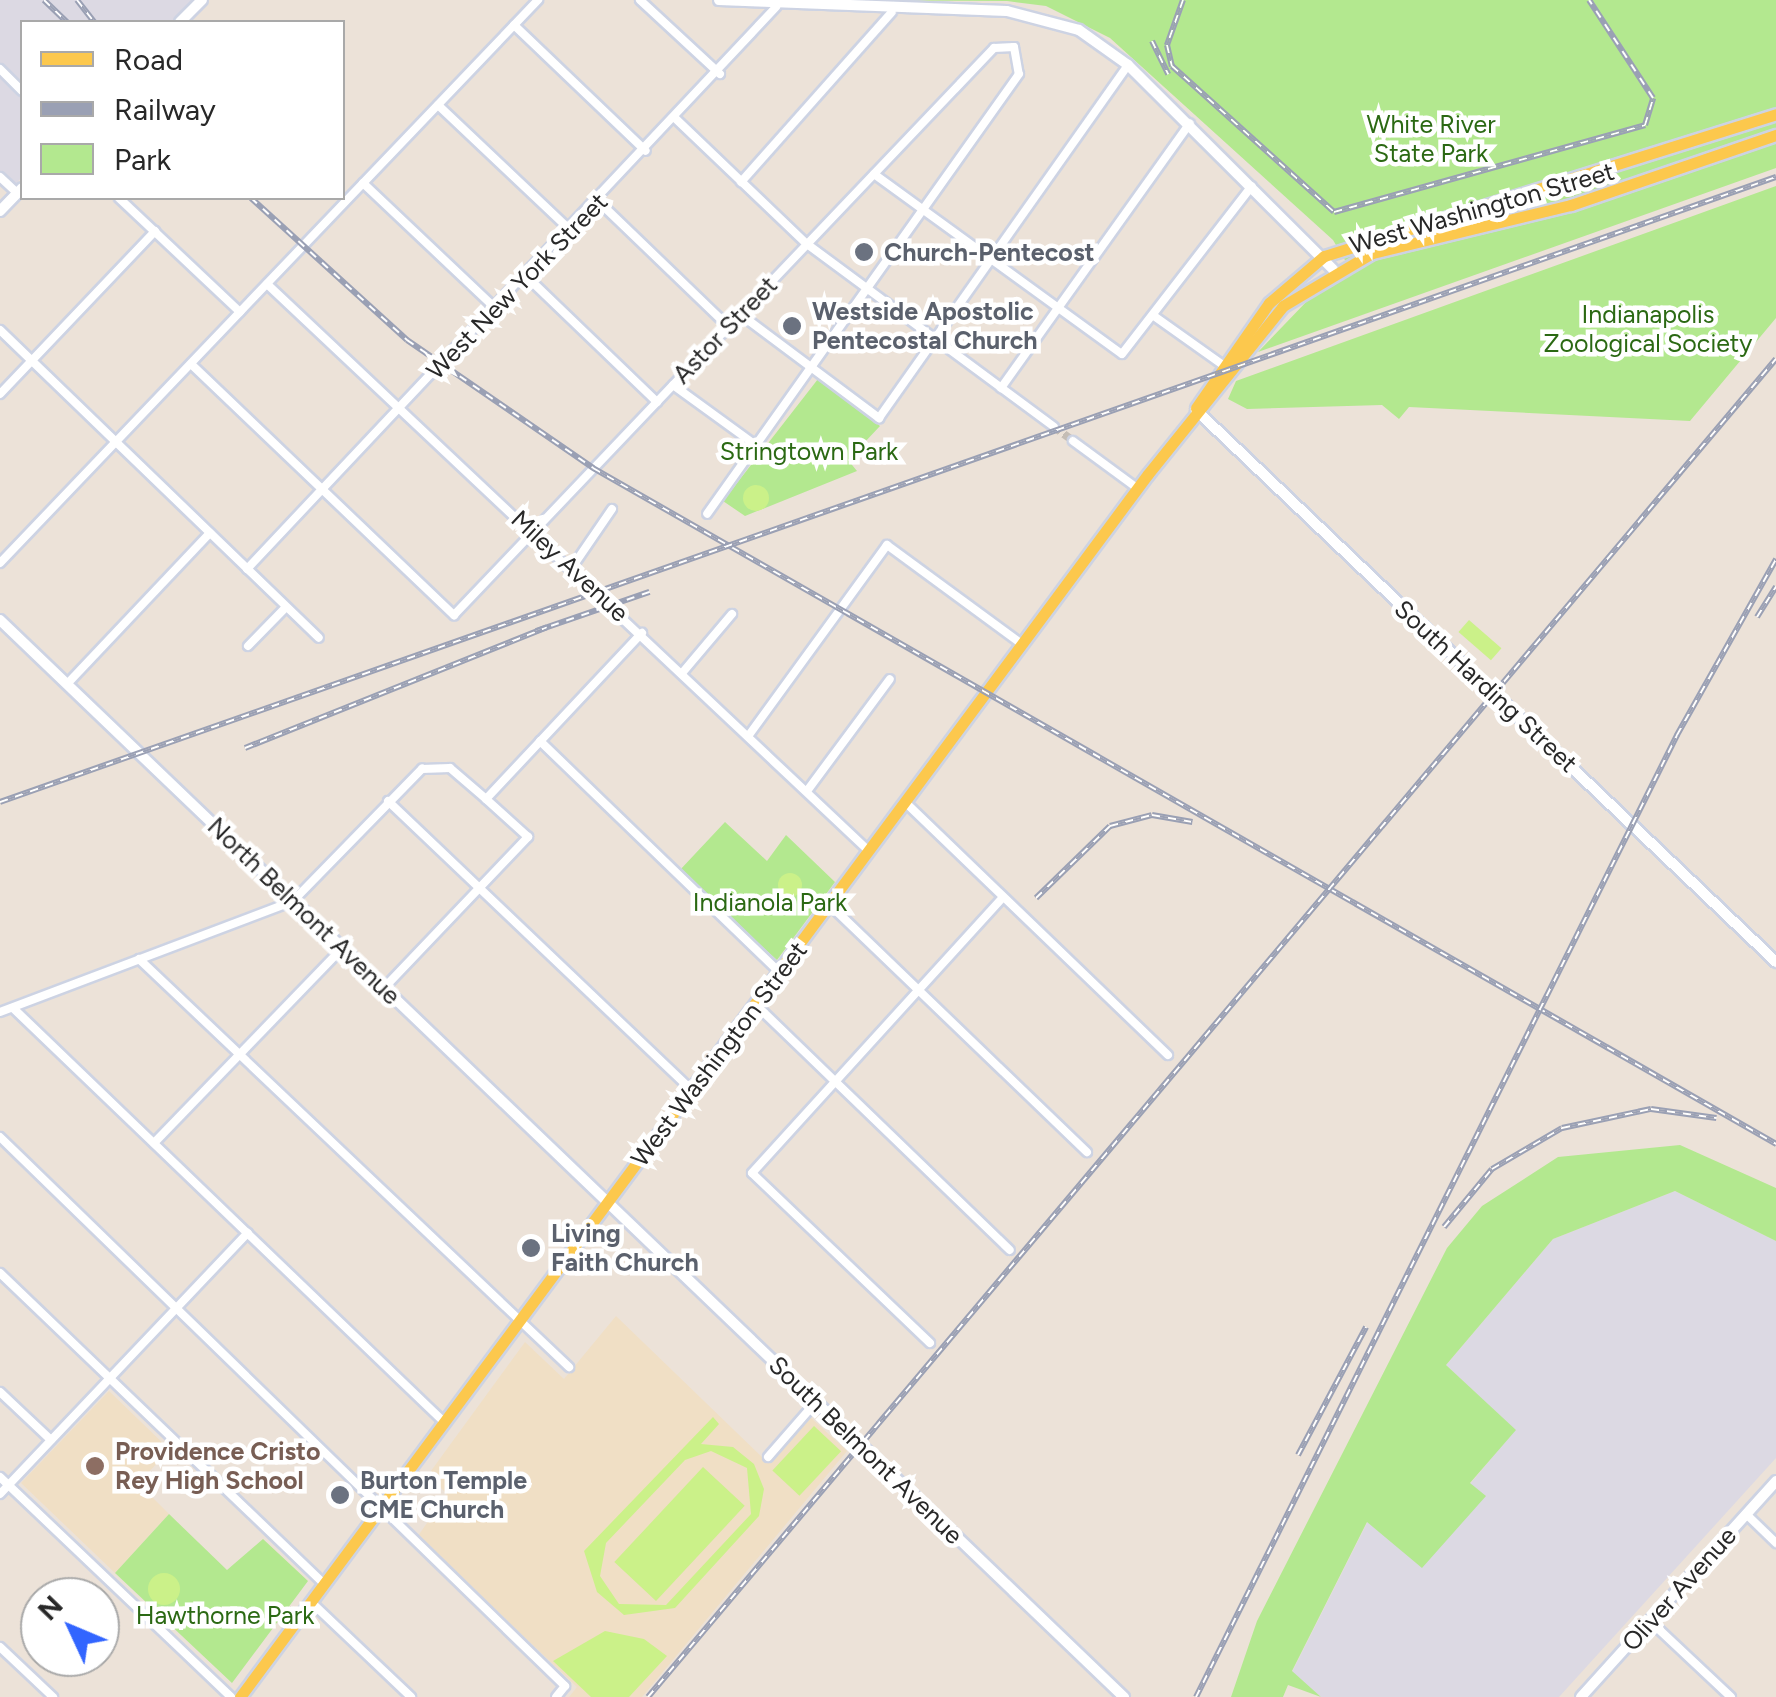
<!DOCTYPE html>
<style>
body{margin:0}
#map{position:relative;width:1776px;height:1697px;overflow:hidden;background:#ece2d8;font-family:Figtree,sans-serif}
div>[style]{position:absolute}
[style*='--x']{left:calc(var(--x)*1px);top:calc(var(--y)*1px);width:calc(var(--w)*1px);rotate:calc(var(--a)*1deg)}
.industrial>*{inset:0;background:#dcd9e3}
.education>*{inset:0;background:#f0dfc5}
.green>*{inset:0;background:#b3e88f}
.pitch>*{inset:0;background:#cbf189;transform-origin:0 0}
.round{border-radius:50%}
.street-tunnel>*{height:8px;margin-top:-4px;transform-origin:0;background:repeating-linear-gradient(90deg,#c5bdb5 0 8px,transparent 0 12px)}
.roads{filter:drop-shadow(2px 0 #cdd3e3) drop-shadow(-2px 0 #cdd3e3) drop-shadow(0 2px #cdd3e3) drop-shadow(0 -2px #cdd3e3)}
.street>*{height:8px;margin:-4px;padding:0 4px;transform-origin:4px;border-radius:4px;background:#fff}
.secondary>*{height:10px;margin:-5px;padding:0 5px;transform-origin:5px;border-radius:5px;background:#fff}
.primary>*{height:11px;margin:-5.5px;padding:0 5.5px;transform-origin:5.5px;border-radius:5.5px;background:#fcc84d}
.rail>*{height:6px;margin-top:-3px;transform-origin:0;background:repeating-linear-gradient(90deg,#fff 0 8px,#9aa0b4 0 16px);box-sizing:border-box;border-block:2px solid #9aa0b4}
.dots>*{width:28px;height:28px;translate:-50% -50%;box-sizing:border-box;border:5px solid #fff;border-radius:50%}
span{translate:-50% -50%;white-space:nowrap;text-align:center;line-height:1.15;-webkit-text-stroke:9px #fff;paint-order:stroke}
.park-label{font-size:25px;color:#2b6913}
.street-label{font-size:25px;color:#282828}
.worship-label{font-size:25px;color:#5b616d;font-weight:700}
.left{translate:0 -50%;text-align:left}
.education-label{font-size:25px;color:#785e54;font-weight:700}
.legend{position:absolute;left:20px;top:20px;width:325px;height:180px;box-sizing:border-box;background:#fff;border:2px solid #a9a9a9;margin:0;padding:12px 18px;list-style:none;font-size:30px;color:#282828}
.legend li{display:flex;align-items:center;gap:20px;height:50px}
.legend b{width:50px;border:2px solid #a9a9a9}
.north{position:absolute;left:20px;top:1577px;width:100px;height:100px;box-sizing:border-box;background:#fff;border:2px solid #a9a9a9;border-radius:50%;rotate:314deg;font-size:28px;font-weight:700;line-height:40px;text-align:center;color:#282828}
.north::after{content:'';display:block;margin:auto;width:35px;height:45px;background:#3265ff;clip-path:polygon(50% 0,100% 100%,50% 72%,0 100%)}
</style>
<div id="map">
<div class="industrial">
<div style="clip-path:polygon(0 0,195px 0,173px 22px,22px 22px,22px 177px,15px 185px,0 171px)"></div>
<div style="clip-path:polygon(1675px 1191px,1776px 1241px,1776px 1458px,1559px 1697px,1321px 1697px,1292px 1672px,1368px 1521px,1485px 1496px,1470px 1484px,1515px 1430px,1446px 1365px,1553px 1239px)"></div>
</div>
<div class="education">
<div style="clip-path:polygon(616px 1316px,767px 1462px,809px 1416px,847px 1451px,642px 1697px,569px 1697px,577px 1687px,418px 1536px,447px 1494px,428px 1475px,525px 1342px,564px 1379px)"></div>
<div style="clip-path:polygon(109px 1391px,170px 1450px,138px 1483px,169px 1514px,115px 1573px,21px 1483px)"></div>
</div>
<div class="green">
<div style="clip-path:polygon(825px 0,1776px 0,1776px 168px,1258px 352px,1309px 299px,1352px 272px,1333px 240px,1110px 38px,1046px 6px,1007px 1px)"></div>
<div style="clip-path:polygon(1776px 186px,1776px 318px,1690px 421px,1409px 407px,1399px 419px,1382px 405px,1247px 409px,1228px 399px,1236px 381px)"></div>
<div style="clip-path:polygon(818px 379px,880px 426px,848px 460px,857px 471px,745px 516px,723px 501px)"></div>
<div style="clip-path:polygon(725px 822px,767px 861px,786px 835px,835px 882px,777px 960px,679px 871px)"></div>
<div style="clip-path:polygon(1680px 1145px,1776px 1188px,1776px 1241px,1675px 1191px,1553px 1239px,1446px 1365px,1516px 1430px,1470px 1483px,1486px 1496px,1422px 1568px,1367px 1522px,1292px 1671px,1321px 1697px,1288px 1685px,1283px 1697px,1231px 1697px,1257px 1621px,1447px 1248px,1482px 1206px,1558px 1157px)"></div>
<div style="clip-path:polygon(169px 1514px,227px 1570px,263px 1539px,308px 1581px,232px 1683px,115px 1573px)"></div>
</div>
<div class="pitch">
<div class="round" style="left:743px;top:485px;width:26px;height:26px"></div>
<div style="left:1469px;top:620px;width:43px;height:16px;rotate:41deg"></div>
<div class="round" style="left:778px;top:873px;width:24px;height:24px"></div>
<div style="clip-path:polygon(evenodd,713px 1417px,719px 1424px,701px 1444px,733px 1447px,754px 1464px,764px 1489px,759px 1516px,675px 1608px,624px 1615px,597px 1592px,584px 1551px,713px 1417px,711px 1451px,747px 1468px,751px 1514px,666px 1605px,619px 1604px,600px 1576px,606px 1543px,685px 1460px,711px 1451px)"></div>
<div style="left:814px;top:1426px;width:37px;height:61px;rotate:43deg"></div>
<div style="left:703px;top:1467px;width:57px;height:130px;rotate:43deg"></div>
<div class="round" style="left:148px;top:1573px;width:32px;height:32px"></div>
<div style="clip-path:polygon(605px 1631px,644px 1639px,667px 1656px,629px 1697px,591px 1697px,553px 1661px)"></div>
</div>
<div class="street-tunnel">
<div style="--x:1054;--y:427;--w:24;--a:36"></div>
</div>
<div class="roads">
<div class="street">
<div style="--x:640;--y:0;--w:109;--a:42.8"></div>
<div style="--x:514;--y:25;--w:182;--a:43.7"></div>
<div style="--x:0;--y:69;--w:31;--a:45"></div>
<div style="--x:438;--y:105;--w:182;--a:43.4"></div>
<div style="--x:676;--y:119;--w:181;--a:43.7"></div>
<div style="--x:807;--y:244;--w:307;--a:36.5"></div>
<div style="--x:874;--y:174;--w:306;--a:36"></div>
<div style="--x:1122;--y:354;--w:212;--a:-52.3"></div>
<div style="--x:0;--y:177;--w:23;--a:43"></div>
<div style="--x:741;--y:182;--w:227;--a:-48.4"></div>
<div style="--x:363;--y:183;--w:182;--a:43.4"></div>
<div style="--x:119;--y:198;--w:166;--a:43.3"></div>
<div style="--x:598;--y:201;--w:180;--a:43.9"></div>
<div style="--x:526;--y:276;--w:182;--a:43.9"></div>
<div style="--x:267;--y:284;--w:827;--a:43.29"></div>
<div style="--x:740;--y:314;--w:174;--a:36.8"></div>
<div style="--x:879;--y:418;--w:432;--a:-54.8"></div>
<div style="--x:1154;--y:316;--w:85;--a:35.4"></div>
<div style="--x:0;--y:330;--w:443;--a:44"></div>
<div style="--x:191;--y:364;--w:364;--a:43.7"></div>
<div style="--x:454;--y:615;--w:783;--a:-46.4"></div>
<div style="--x:994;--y:48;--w:20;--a:-3"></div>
<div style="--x:1014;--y:47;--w:27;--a:80"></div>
<div style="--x:1019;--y:74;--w:539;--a:125.34"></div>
<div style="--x:673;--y:385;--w:104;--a:36"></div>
<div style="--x:1001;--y:388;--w:325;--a:-54.5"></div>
<div style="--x:0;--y:394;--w:225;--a:-46.4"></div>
<div style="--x:1073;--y:441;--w:79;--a:36.3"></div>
<div style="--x:0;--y:563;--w:779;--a:-46.3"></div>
<div style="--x:573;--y:566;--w:69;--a:-55.6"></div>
<div style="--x:247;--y:569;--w:772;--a:-46.73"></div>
<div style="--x:248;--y:646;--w:54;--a:-45.7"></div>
<div style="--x:683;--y:672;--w:76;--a:-49.8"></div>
<div style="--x:67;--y:684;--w:208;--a:-46.6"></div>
<div style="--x:749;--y:735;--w:235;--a:-54"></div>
<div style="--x:887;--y:545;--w:167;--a:36.3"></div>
<div style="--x:540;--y:741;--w:332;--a:44"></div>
<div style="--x:807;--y:791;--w:139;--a:-53.5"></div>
<div style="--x:388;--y:801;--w:419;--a:43.6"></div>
<div style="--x:905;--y:802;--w:365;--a:43.9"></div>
<div style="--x:829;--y:904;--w:358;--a:43.9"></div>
<div style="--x:139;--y:959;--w:593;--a:43.5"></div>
<div style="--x:384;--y:988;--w:209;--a:-46.4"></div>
<div style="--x:528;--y:837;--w:57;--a:-137.9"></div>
<div style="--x:486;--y:799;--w:228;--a:-46.8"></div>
<div style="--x:755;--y:1004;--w:354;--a:44"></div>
<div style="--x:13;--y:1008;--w:599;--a:43.85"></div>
<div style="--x:0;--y:1012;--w:313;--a:-20.7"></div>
<div style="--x:293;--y:901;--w:185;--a:-45.7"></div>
<div style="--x:422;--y:769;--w:28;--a:-2"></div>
<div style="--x:450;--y:768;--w:48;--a:40.7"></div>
<div style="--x:0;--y:1137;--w:788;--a:44.18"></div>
<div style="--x:565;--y:1686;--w:14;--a:129"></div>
<div style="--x:154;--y:1143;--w:271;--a:-46"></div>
<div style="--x:0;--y:1273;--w:449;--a:43.8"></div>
<div style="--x:930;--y:1343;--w:246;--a:-136.3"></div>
<div style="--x:752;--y:1173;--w:373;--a:-47.7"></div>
<div style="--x:0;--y:1392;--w:70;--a:43.3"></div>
<div style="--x:768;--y:1457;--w:73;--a:-48.9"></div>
<div style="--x:0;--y:1477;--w:319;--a:43.6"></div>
<div style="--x:0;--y:1494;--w:360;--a:-46.5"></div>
<div style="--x:1746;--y:1514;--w:42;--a:44"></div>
<div style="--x:311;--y:1602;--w:138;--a:43.5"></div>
<div style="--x:1650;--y:1621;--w:111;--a:43.2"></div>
<div style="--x:0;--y:1647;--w:73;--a:43.3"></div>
</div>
<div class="secondary">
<div style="--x:719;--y:0;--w:288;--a:2.2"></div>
<div style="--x:1007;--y:11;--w:74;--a:14.8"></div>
<div style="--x:1079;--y:30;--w:60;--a:35.5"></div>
<div style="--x:1128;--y:65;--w:289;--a:44.9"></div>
<div style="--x:180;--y:22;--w:31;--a:-45"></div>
<div style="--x:0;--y:211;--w:32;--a:-46"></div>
<div style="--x:1196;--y:410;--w:801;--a:43.58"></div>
<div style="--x:0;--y:620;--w:1557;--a:43.78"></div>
<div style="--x:1581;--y:1697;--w:291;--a:-47.9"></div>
</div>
<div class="primary">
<div style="--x:1196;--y:408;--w:128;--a:-55.2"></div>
<div style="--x:1269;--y:303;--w:72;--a:-40.5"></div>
<div style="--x:1324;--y:256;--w:474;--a:-17.4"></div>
<div style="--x:240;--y:1697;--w:1523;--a:-53.41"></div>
<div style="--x:1148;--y:474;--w:216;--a:-51.2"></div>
<div style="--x:1283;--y:306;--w:104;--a:-30.8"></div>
<div style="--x:1372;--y:253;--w:205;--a:-13.6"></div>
<div style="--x:1571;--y:205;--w:217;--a:-18.9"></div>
</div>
</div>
<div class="rail">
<div style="--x:44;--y:0;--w:32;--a:44"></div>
<div style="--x:77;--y:0;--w:28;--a:52"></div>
<div style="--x:1183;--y:0;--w:48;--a:109.6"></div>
<div style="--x:1167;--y:45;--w:22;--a:77"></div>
<div style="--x:1172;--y:66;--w:218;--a:42"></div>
<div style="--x:1334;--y:212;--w:323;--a:-15.6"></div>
<div style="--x:1645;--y:125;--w:28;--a:-73"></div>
<div style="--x:1653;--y:98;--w:117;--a:-123.1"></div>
<div style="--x:1152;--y:41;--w:37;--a:64"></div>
<div style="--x:251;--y:198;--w:211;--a:42.3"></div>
<div style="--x:407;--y:340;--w:226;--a:34.5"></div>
<div style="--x:593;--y:468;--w:1363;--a:29.74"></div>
<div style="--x:1757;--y:617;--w:36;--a:-58"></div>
<div style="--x:536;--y:631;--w:120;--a:-19"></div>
<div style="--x:245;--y:748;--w:325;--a:-21.8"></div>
<div style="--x:0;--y:802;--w:1883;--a:-19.39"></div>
<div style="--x:1036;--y:898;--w:103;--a:-44.2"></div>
<div style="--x:1110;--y:826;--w:43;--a:-14.7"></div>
<div style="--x:1152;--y:815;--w:41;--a:9.9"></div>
<div style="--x:1444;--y:1227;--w:75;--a:-50.4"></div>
<div style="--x:1492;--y:1169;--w:81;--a:-30.4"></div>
<div style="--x:1562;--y:1128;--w:91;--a:-12.1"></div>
<div style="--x:1651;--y:1109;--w:66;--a:7.9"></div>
<div style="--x:1298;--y:1455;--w:145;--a:-62"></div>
<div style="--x:648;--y:1697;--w:1750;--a:-49.87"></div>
<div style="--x:1196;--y:1697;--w:1076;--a:-63.43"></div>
<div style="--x:1677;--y:735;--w:202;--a:-60.6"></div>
</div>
<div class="dots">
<div style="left:864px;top:252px;background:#6b7280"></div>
<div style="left:792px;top:326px;background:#6b7280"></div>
<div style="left:531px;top:1248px;background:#6b7280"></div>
<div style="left:95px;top:1466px;background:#8d6e63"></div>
<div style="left:340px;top:1495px;background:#6b7280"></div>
</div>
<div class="park-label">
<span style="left:1431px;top:139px">White River<br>State Park</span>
<span style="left:1648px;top:329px">Indianapolis<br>Zoological Society</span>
<span style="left:809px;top:451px">Stringtown Park</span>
<span style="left:770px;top:902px">Indianola Park</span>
<span style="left:225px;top:1615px">Hawthorne Park</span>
</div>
<div class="street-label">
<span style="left:1482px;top:208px;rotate:-16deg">West Washington Street</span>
<span style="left:517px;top:286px;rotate:-46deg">West New York Street</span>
<span style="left:725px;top:330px;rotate:-46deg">Astor Street</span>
<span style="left:570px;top:566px;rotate:43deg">Miley Avenue</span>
<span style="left:1486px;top:686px;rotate:43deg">South Harding Street</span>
<span style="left:304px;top:911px;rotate:44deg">North Belmont Avenue</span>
<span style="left:719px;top:1054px;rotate:-53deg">West Washington Street</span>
<span style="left:866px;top:1450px;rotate:44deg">South Belmont Avenue</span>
<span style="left:1679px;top:1589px;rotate:-48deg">Oliver Avenue</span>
</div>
<div class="worship-label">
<span class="left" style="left:884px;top:252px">Church-Pentecost</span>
<span class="left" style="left:812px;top:326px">Westside Apostolic<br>Pentecostal Church</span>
<span class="left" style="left:551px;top:1248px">Living<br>Faith Church</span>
<span class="left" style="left:360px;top:1495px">Burton Temple<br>CME Church</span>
</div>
<div class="education-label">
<span class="left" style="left:115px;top:1466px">Providence Cristo<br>Rey High School</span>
</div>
<ul class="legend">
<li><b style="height:12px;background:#fcc84d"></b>Road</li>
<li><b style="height:12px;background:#9aa0b4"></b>Railway</li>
<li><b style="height:28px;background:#b3e88f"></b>Park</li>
</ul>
<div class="north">N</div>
</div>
